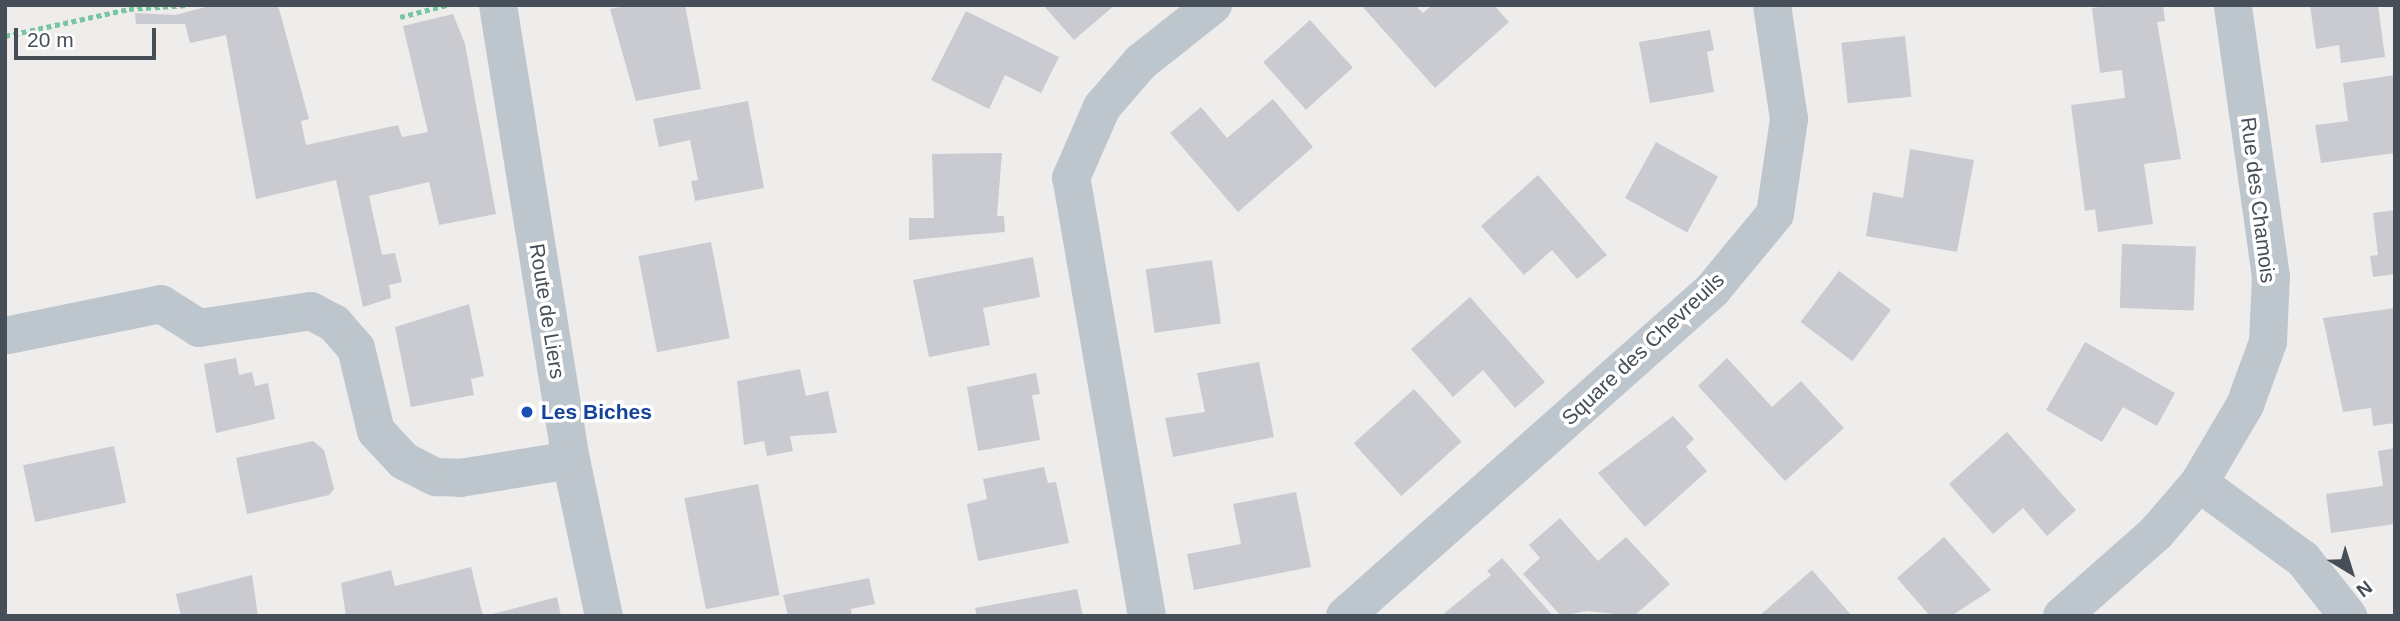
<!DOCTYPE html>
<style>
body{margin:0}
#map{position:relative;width:2400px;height:621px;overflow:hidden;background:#efecec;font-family:Arial,sans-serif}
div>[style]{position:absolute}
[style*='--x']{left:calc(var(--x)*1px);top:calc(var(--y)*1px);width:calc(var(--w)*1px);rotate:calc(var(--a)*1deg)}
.building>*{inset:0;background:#cacbd0;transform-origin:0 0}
.path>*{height:4.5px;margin-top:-2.25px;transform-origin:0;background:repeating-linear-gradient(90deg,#78c5a3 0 5px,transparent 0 8.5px)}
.minor>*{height:38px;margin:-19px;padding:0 19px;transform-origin:19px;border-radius:19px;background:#bec6cd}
.dots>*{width:19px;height:19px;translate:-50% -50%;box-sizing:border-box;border:4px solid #fff;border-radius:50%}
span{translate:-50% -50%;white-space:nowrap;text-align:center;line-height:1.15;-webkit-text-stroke:7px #fff;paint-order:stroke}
.street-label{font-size:21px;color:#464e58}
.transit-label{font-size:21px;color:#164399;font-weight:700}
.left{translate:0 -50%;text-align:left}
.frame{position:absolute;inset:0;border:7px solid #464e58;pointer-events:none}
.north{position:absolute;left:2316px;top:537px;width:70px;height:70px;-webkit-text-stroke:5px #fff;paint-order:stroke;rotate:142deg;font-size:19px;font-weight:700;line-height:28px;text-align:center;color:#464e58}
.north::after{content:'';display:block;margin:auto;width:24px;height:32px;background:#464e58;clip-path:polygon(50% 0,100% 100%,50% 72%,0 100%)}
.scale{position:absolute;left:14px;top:28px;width:142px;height:32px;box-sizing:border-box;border:4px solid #464e58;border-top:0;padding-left:9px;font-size:21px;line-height:24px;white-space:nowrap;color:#464e58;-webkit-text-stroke:5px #fff;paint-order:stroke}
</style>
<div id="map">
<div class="building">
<div style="clip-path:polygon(213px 5px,278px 5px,309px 119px,301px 121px,306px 145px,398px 125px,402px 137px,428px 132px,403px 26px,453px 14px,465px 44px,496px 214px,439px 225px,429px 182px,369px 196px,382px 255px,395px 253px,402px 282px,389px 285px,391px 298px,363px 307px,336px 180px,256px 199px,226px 35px,190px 43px,185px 24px,136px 24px,135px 13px,175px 15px)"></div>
<div style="clip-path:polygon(629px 5px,685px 5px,701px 89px,636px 101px,610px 9px)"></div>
<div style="clip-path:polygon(1043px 5px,1115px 5px,1074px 40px)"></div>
<div style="clip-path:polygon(1361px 5px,1415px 5px,1423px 13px,1432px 5px,1494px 5px,1509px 22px,1435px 88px)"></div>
<div style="clip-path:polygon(2115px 5px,2163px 5px,2165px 21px,2157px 22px,2181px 159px,2144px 164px,2153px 224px,2098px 232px,2095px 209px,2085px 211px,2071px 105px,2125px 98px,2122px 70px,2100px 73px,2092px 8px)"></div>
<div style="clip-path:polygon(2310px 5px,2378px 5px,2385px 57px,2341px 63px,2339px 45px,2316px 49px)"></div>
<div style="clip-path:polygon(966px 11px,1059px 57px,1041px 93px,1005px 75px,989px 109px,931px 80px)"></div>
<div style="left:1310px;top:20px;width:64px;height:63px;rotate:48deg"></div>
<div style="clip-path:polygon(1710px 30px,1714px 50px,1707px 52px,1714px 92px,1650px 103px,1639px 42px)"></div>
<div style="left:1905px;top:36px;width:61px;height:64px;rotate:84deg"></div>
<div style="clip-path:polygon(2395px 75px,2395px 153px,2321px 163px,2315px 125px,2348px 121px,2343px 83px)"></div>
<div style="clip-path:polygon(1273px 99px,1313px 147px,1238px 212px,1170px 133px,1201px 107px,1227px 138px)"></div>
<div style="clip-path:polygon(748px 101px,764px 188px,695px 201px,691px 181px,698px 180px,690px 140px,659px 147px,653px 119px)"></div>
<div style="left:1656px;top:142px;width:71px;height:64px;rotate:29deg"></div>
<div style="clip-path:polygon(1910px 149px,1974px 160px,1957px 252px,1866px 236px,1873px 192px,1903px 198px)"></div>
<div style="clip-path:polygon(1002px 153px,997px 216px,1004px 216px,1005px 232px,909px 240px,909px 218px,934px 218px,932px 154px)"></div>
<div style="clip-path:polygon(1538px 175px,1607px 255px,1577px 279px,1552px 250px,1524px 275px,1481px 226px)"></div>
<div style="clip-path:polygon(2395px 210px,2395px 274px,2373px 277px,2370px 256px,2378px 255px,2373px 213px)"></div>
<div style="left:711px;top:242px;width:98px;height:74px;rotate:79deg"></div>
<div style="left:2122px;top:244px;width:74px;height:64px;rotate:2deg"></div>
<div style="clip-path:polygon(1033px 257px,1040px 297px,983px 308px,990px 345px,929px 357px,913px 280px)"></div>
<div style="left:1212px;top:260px;width:64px;height:67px;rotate:82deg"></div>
<div style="left:1839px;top:271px;width:65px;height:64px;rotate:37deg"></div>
<div style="clip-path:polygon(1470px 297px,1545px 382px,1515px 408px,1483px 370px,1453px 397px,1411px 349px)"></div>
<div style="clip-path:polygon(469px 304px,484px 376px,471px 379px,474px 395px,411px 407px,395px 327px)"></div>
<div style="clip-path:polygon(2395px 308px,2395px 423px,2373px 426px,2371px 408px,2343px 412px,2323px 318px)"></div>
<div style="clip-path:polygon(2085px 342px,2175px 393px,2157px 426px,2123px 407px,2102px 442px,2046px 410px)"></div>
<div style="clip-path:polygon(236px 358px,239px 375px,252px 372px,255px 386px,268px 383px,275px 419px,216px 433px,204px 364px)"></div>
<div style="clip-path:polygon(1727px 358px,1772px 407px,1801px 381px,1844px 428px,1785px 481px,1698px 386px)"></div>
<div style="clip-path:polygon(1259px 362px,1274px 437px,1173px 457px,1165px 418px,1205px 412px,1197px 373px)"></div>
<div style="clip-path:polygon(800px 369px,806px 396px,828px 391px,837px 433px,790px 436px,793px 451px,767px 456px,764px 441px,744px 445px,737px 381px)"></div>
<div style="clip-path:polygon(1036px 373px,1040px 394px,1032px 395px,1040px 440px,978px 451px,967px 387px)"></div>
<div style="left:1414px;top:389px;width:71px;height:81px;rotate:48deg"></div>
<div style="clip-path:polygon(1673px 416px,1694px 439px,1686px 447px,1707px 471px,1645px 527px,1598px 473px)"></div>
<div style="clip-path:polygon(2007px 432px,2076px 510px,2047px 536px,2023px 508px,1993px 534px,1949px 484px)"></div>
<div style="clip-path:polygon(313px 441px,324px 450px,334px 489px,329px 495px,247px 514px,236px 458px)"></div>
<div style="left:114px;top:446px;width:58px;height:93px;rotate:78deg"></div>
<div style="clip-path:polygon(2395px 448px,2395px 524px,2331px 533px,2326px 494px,2383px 486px,2378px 451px)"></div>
<div style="clip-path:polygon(1044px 467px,1048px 483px,1056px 482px,1069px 543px,978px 561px,967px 504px,987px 499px,983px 479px)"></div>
<div style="left:758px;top:484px;width:113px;height:75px;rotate:79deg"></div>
<div style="clip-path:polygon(1296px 492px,1311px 567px,1194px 590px,1187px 554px,1241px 544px,1233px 504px)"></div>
<div style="clip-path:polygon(1560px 518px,1598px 561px,1626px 537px,1670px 584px,1634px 616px,1587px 611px,1561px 616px,1523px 574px,1540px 558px,1529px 545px)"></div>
<div style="clip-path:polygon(1944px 537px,1991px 590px,1951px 616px,1930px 616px,1897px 578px)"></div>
<div style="clip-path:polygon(1502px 558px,1553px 616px,1441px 616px,1491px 575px,1487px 571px)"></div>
<div style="clip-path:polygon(471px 567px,483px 616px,346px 616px,341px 583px,391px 570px,395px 586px)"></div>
<div style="clip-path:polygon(1812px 570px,1852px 616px,1759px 616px)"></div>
<div style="clip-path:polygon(252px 575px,258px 616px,181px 616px,176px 594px)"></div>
<div style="clip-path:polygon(869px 578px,875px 604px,851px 609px,852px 616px,788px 616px,783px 595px)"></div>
<div style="clip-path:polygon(1077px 589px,1083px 616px,977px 616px,975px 608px)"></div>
<div style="clip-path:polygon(557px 597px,561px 616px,489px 616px,489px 615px)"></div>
</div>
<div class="path">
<div style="--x:400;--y:17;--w:49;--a:-14.3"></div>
<div style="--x:5;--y:36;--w:127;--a:-12.3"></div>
<div style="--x:129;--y:9;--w:59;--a:-3.9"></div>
</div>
<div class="minor">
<div style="--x:498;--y:5;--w:461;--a:80.9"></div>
<div style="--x:571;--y:460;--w:159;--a:78.1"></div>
<div style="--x:9;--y:335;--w:155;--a:-11.5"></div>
<div style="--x:161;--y:304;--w:45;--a:32.3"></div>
<div style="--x:199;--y:328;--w:113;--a:-8.6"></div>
<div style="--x:311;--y:311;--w:26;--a:28"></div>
<div style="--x:334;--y:323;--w:33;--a:49"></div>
<div style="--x:356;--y:348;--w:85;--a:76.5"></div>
<div style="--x:376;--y:431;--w:41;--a:47"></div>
<div style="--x:404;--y:461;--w:36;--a:27"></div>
<div style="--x:436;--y:477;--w:24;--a:2"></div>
<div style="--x:460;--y:478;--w:112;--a:-9.2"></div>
<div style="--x:2199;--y:483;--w:129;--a:36.2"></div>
<div style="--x:2303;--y:559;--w:73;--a:51.7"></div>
<div style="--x:1147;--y:616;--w:445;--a:-99.8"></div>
<div style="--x:1071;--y:178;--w:77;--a:-66.4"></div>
<div style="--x:1102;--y:107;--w:60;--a:-49.1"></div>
<div style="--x:1141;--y:62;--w:92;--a:-38.4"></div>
<div style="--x:1345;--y:616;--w:492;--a:-41.6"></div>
<div style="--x:1713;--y:289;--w:97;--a:-50.4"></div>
<div style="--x:1775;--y:214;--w:96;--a:-81.6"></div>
<div style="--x:1789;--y:119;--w:115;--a:-98.5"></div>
<div style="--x:2062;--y:616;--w:125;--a:-41.4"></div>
<div style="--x:2156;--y:533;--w:66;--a:-49.3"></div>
<div style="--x:2199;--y:483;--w:91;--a:-59.5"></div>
<div style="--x:2245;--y:405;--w:67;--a:-69.9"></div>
<div style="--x:2268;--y:342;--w:65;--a:-87.4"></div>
<div style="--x:2271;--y:277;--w:275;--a:-98"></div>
</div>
<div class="dots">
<div style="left:527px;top:412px;background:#1a4fb4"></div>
</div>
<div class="street-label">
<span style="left:2258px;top:200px;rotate:83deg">Rue des Chamois</span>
<span style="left:547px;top:311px;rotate:81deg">Route de Liers</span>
<span style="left:1643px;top:349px;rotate:-43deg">Square des Chevreuils</span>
</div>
<div class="transit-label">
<span class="left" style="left:541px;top:412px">Les Biches</span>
</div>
<div class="frame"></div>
<div class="north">N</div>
<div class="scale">20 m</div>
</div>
